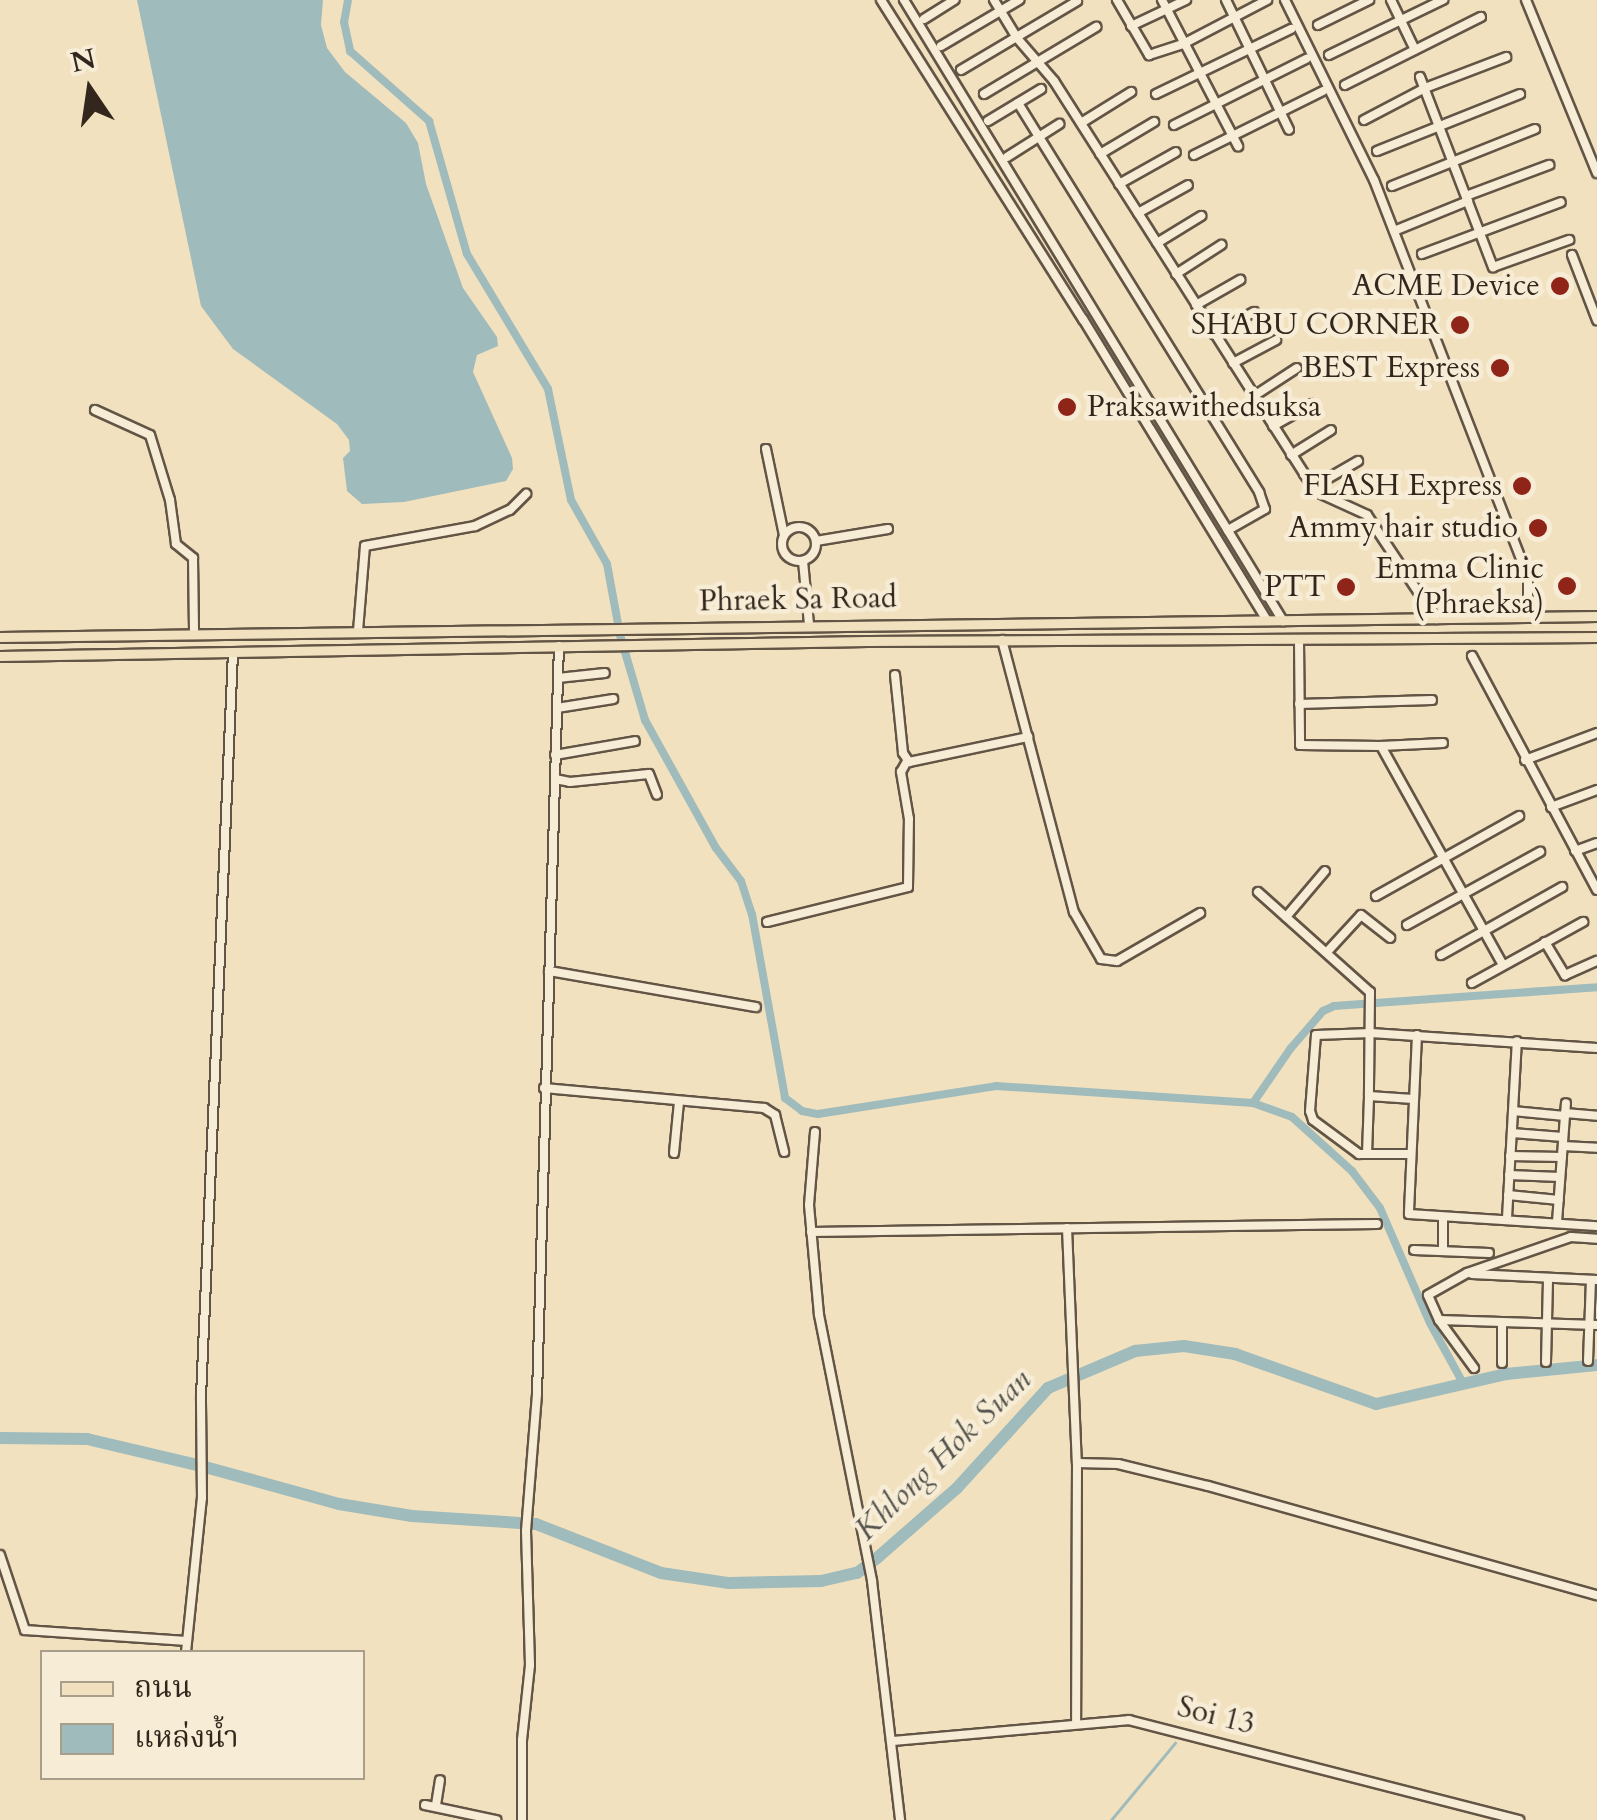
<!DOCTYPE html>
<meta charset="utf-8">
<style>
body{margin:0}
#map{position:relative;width:1597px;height:1820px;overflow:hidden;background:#f2e1bf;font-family:Cardo,"Noto Serif Thai",serif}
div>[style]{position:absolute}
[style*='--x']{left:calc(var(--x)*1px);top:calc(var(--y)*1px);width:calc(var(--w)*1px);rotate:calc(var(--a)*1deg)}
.water>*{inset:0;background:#9fbbbc}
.stream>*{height:2.5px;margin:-1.25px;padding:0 1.25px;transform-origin:1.25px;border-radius:1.25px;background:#9fbbbc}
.canal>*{height:8px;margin:-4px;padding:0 4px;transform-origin:4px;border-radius:4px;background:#9fbbbc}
.river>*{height:12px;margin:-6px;padding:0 6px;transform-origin:6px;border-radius:6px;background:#9fbbbc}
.roads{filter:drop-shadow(2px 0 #635546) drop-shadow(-2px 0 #635546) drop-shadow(0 2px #635546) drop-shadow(0 -2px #635546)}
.minor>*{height:8px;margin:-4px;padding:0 4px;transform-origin:4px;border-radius:4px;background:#f7ecd5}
.minor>.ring{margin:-4px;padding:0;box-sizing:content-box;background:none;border:8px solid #f7ecd5;border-radius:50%}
.major>*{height:9px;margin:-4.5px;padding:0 4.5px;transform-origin:4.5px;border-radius:4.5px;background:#f2e1bf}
.dots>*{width:28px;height:28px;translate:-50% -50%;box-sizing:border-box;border:5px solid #f7ecd5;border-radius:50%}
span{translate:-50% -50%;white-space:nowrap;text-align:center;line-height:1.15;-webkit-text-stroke:9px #f7ecd5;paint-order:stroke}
.poi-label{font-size:30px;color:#33261d}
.right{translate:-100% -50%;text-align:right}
.left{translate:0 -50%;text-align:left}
.street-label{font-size:30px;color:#33261d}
.water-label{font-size:32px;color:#53534d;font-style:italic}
.legend{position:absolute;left:40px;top:1650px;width:325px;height:130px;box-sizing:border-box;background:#f7ecd5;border:2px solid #a99d8b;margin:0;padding:12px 18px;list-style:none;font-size:30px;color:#33261d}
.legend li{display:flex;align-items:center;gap:20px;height:50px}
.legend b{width:50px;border:2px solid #a99d8b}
.north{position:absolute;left:40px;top:40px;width:100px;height:100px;-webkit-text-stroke:8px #f7ecd5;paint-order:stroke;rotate:347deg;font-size:28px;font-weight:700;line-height:40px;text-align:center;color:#33261d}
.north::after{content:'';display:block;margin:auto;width:35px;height:45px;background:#33261d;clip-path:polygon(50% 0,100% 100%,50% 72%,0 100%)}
</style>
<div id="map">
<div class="water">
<div style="clip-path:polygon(137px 0,323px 0,321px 25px,327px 48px,345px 72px,406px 123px,418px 143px,426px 184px,463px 288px,497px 337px,498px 346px,477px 355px,473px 372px,512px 458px,513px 469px,506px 481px,404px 502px,362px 504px,347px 491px,343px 458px,350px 451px,349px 440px,337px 424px,233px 349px,201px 306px)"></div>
</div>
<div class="stream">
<div style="--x:1111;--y:1820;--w:100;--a:-50.3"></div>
</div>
<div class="canal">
<div style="--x:348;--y:0;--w:22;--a:100"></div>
<div style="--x:344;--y:22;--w:30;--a:78"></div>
<div style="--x:350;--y:51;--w:106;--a:41.5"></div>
<div style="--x:429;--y:121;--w:138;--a:74.1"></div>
<div style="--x:467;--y:254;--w:157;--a:59"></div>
<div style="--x:548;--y:389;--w:113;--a:78.3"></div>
<div style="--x:571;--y:500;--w:73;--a:60.6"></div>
<div style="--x:607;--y:564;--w:72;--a:79.6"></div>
<div style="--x:620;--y:635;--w:89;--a:73.6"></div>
<div style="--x:645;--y:720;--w:146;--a:61"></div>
<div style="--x:716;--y:848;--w:41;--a:52.9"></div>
<div style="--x:741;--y:881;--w:35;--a:72"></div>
<div style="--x:752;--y:914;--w:187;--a:79.8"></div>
<div style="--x:785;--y:1098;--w:21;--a:37"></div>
<div style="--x:802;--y:1111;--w:16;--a:11"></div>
<div style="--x:818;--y:1114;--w:180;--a:-8.9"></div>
<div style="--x:996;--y:1086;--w:258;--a:3.8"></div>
<div style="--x:1253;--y:1103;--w:41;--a:19.7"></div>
<div style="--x:1292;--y:1117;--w:81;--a:42"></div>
<div style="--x:1352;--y:1171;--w:46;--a:52.9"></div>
<div style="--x:1380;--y:1208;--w:125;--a:66.5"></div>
<div style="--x:1430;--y:1323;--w:68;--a:61.2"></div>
<div style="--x:1253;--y:1103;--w:67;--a:-55.4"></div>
<div style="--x:1291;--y:1048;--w:49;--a:-49.1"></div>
<div style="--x:1323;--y:1011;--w:12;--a:-24"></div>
<div style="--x:1334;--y:1006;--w:264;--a:-4.1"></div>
</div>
<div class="river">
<div style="--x:0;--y:1438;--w:87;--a:0.7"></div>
<div style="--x:87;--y:1439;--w:117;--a:13.3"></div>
<div style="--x:205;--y:1467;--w:139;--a:15.4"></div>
<div style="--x:339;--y:1504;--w:74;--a:9.3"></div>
<div style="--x:412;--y:1516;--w:124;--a:3.7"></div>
<div style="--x:536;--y:1524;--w:134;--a:21.4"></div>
<div style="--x:661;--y:1573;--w:69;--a:8.4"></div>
<div style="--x:729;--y:1583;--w:92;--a:-1.2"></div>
<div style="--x:821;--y:1581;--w:37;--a:-13"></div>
<div style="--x:857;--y:1573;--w:25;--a:-37"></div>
<div style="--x:877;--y:1558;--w:106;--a:-41.2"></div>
<div style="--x:957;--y:1488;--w:135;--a:-47.7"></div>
<div style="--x:1048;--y:1388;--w:95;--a:-23"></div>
<div style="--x:1135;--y:1351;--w:49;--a:-5.8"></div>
<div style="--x:1184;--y:1346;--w:52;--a:8.9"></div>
<div style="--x:1235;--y:1354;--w:150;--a:19.5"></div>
<div style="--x:1376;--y:1404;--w:133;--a:-13"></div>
<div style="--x:1506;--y:1374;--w:91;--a:-5.6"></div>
</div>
<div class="roads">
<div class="minor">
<div style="--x:881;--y:0;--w:378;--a:57.7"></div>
<div style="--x:1083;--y:319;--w:354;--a:58.6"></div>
<div style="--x:904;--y:0;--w:728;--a:58.6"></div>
<div style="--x:994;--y:0;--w:44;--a:58.8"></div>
<div style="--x:1017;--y:38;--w:57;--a:49.3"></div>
<div style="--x:1054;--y:81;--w:466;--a:57.5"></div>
<div style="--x:1304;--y:474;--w:22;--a:54"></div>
<div style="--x:1317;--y:492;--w:55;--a:24.7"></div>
<div style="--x:1367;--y:515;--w:125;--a:56.4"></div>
<div style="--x:1117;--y:0;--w:64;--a:59.8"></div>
<div style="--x:1149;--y:55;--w:36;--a:-18"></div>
<div style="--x:1183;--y:44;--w:95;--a:-27.6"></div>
<div style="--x:1162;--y:0;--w:165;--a:62.5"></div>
<div style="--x:1226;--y:0;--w:144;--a:64.1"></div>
<div style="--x:1285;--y:0;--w:201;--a:63.7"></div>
<div style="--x:1374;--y:180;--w:426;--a:68.8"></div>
<div style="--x:1528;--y:577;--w:40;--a:90"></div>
<div style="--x:1391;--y:0;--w:55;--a:64.4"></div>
<div style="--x:1526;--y:0;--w:187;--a:67.7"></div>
<div style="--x:924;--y:19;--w:36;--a:-32"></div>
<div style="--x:1318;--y:25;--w:57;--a:-26.1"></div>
<div style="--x:1131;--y:26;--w:61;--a:-25.3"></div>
<div style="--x:941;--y:46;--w:91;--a:-30.5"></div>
<div style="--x:1329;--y:55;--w:127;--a:-25.8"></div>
<div style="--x:961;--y:70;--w:135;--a:-30.7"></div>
<div style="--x:1420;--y:77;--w:204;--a:69"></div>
<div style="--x:1493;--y:267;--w:81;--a:-19.6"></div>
<div style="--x:1345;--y:85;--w:152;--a:-26.6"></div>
<div style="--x:984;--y:94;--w:131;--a:-30.9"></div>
<div style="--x:1156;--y:94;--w:150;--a:-25.7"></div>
<div style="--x:1018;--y:103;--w:458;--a:58.2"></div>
<div style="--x:1259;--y:492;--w:18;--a:71"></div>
<div style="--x:1265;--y:509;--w:43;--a:150.4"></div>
<div style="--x:1364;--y:120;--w:69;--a:-27.7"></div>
<div style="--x:1425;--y:88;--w:87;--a:-20.9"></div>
<div style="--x:988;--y:121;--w:62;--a:-31.1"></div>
<div style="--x:1081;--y:123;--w:59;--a:-31.8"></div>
<div style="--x:1174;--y:125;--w:148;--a:-26.6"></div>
<div style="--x:1377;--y:151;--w:154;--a:-21.7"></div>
<div style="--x:1100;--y:154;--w:63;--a:-30.7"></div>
<div style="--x:1194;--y:155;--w:144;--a:-26.4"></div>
<div style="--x:1007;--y:157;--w:62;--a:-32.4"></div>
<div style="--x:1119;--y:184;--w:65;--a:-29.3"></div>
<div style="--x:1392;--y:186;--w:154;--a:-21.7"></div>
<div style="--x:1466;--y:196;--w:89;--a:-20.5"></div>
<div style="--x:1138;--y:213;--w:57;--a:-29.2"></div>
<div style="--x:1394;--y:231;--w:80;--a:-22.1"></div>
<div style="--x:1157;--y:243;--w:52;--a:-31.5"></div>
<div style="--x:1422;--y:254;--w:148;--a:-20.5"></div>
<div style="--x:1572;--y:255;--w:70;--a:69"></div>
<div style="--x:1176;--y:274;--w:54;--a:-32.8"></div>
<div style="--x:1196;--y:305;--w:51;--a:-29.6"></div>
<div style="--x:1214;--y:334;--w:46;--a:-28.8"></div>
<div style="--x:1233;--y:363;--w:49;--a:-28.1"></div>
<div style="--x:1254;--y:396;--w:51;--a:-33.1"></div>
<div style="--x:95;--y:410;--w:60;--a:24.4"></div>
<div style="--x:150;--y:435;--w:68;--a:72.9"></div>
<div style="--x:170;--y:500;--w:44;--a:82.2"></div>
<div style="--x:176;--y:544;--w:22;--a:39"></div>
<div style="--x:193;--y:558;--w:76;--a:89.2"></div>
<div style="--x:1273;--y:426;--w:45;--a:-29.4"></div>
<div style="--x:766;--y:449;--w:88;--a:78.2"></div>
<div style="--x:1291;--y:455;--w:47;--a:-32"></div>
<div style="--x:1313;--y:487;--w:52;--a:-30"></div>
<div class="ring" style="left:782px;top:527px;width:26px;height:26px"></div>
<div style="--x:816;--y:541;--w:73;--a:-9.5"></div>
<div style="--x:803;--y:561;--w:64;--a:84.6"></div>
<div style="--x:358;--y:631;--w:85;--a:-85.3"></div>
<div style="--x:365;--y:546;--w:112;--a:-10.3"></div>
<div style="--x:475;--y:526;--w:38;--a:-25"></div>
<div style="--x:510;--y:510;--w:23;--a:-45"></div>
<div style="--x:1002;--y:640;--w:281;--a:75.2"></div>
<div style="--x:1074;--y:912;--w:54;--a:60.1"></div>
<div style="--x:1101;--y:959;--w:16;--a:7"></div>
<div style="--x:1117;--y:961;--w:96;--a:-30"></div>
<div style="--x:1299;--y:641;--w:104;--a:89.4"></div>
<div style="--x:1300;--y:745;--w:81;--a:0.7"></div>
<div style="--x:1381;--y:746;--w:251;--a:60.9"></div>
<div style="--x:1472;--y:656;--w:265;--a:61.9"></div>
<div style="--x:895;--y:675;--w:78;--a:84.1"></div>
<div style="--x:903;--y:753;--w:11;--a:56"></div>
<div style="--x:909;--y:762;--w:122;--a:-11.9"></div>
<div style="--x:558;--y:678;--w:47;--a:-6.1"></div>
<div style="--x:1299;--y:704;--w:133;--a:-1.7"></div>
<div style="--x:557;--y:708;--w:57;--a:-9.1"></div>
<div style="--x:1381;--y:746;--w:62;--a:-2.8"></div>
<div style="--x:555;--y:755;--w:81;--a:-9.9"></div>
<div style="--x:1525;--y:760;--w:77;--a:-20.6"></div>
<div style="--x:555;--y:779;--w:15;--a:11"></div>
<div style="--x:570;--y:782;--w:79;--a:-5.8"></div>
<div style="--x:649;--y:774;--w:22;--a:69"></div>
<div style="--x:1551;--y:807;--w:49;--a:-20.3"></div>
<div style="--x:1575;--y:851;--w:23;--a:-20"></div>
<div style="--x:1258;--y:892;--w:150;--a:41.8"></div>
<div style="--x:1370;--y:992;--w:104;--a:90.6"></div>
<div style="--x:1369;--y:1096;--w:44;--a:3.9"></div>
<div style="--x:1376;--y:896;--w:164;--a:-29.2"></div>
<div style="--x:1286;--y:917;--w:60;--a:-49.7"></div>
<div style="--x:767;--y:922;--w:145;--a:-13.9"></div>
<div style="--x:908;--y:887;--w:68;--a:-89.2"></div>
<div style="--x:909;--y:819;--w:48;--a:-99.7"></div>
<div style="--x:901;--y:772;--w:13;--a:-61"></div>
<div style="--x:1407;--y:925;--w:152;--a:-28.8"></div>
<div style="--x:1545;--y:942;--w:39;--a:59"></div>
<div style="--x:1565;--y:975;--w:35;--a:-24"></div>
<div style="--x:1327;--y:952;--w:50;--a:-47.4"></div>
<div style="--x:1361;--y:915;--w:37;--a:38"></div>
<div style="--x:1441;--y:955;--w:139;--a:-29.3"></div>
<div style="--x:549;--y:971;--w:210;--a:9.9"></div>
<div style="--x:1472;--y:983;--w:127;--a:-28.8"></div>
<div style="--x:1417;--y:1035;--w:179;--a:92.6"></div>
<div style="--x:1409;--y:1214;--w:188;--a:3.7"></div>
<div style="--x:544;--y:1088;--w:221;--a:5.2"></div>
<div style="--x:764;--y:1108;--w:13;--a:32"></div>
<div style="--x:775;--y:1115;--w:38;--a:76"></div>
<div style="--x:1513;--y:1111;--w:52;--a:5.5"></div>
<div style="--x:1565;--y:1113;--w:32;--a:5"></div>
<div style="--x:815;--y:1132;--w:73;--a:94.7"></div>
<div style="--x:809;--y:1205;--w:110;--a:84.8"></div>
<div style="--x:819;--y:1315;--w:271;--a:78.7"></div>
<div style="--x:872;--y:1581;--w:241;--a:83.3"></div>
<div style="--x:1512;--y:1133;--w:51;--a:4.5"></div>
<div style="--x:1563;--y:1146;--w:34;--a:3"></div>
<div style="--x:674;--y:1153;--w:51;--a:-84.4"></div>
<div style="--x:1367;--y:1154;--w:58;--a:-88"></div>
<div style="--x:1410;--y:1154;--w:51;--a:180"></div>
<div style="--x:1359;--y:1154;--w:57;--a:-143.5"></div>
<div style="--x:1313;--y:1120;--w:9;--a:-108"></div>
<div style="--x:1310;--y:1111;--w:76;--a:-85.5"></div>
<div style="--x:1316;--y:1035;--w:55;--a:-2.1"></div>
<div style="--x:1371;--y:1033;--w:226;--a:3.8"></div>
<div style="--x:1510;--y:1156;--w:52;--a:1.1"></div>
<div style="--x:1509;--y:1175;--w:51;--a:2.2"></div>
<div style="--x:1508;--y:1195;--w:51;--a:5.6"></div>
<div style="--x:1507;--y:1218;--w:177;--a:-86.8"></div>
<div style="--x:1557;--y:1222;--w:119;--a:-85.7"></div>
<div style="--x:1067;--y:1228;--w:235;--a:87.6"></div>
<div style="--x:1077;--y:1463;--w:259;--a:90.2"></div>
<div style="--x:811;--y:1232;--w:566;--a:-0.81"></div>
<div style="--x:1414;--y:1250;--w:75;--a:2.3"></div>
<div style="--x:1443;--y:1251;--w:34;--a:-90"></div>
<div style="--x:1472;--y:1274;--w:125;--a:2.7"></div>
<div style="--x:1439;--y:1320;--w:158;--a:1.8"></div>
<div style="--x:1588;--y:1361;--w:81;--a:-87.9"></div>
<div style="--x:1546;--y:1362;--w:84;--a:-88.6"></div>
<div style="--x:1502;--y:1363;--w:41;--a:-90"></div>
<div style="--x:1474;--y:1368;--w:59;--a:-126.1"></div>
<div style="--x:1439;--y:1320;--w:27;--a:-114"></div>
<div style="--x:1428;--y:1295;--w:45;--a:-29.4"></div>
<div style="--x:1467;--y:1273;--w:110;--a:-19.1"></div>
<div style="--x:1571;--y:1237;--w:26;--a:4"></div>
<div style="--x:1077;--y:1463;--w:41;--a:1.4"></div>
<div style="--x:1118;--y:1464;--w:93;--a:13.7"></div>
<div style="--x:1208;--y:1486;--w:404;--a:15.7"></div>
<div style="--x:0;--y:1555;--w:79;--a:71.6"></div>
<div style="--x:25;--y:1630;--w:162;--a:3.9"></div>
<div style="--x:186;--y:1652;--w:155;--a:-84.1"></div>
<div style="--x:202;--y:1498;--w:101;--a:-90.6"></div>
<div style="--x:201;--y:1397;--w:746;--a:-87.54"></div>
<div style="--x:894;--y:1741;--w:236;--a:-5.1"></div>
<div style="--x:1129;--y:1720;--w:403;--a:14.4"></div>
<div style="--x:425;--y:1805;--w:73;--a:11.9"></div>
<div style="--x:436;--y:1805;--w:25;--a:-81"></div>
<div style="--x:522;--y:1820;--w:80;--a:-90"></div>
<div style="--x:522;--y:1740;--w:75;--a:-83.9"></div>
<div style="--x:530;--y:1665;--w:134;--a:-91.7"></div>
<div style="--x:526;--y:1531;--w:137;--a:-85.4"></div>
<div style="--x:537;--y:1394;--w:748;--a:-88.32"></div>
</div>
<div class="major">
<div style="--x:0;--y:637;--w:1597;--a:-0.75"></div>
<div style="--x:0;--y:656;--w:867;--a:-0.99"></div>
<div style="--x:867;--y:641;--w:730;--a:-0.31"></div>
</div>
</div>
<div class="dots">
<div style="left:1560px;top:286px;background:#8f2418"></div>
<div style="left:1460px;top:325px;background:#8f2418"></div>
<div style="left:1500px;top:368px;background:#8f2418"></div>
<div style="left:1067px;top:407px;background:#8f2418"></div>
<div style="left:1522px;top:486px;background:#8f2418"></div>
<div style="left:1538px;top:528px;background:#8f2418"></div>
<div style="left:1567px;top:586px;background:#8f2418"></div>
<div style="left:1346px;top:587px;background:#8f2418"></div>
</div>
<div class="poi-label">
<span class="right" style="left:1540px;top:286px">ACME Device</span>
<span class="right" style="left:1440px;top:325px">SHABU CORNER</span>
<span class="right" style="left:1480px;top:368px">BEST Express</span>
<span class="left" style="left:1087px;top:407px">Praksawithedsuksa</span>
<span class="right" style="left:1502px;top:486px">FLASH Express</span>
<span class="right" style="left:1518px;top:528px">Ammy hair studio</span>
<span class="right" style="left:1544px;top:586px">Emma Clinic<br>(Phraeksa)</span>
<span class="right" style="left:1326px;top:587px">PTT</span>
</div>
<div class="street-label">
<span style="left:798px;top:600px;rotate:-1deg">Phraek Sa Road</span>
<span style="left:1216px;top:1716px;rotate:14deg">Soi 13</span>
</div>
<div class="water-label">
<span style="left:943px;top:1455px;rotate:-44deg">Khlong Hok Suan</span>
</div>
<ul class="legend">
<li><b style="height:12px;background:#f2e1bf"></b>ถนน</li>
<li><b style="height:28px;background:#9fbbbc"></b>แหล่งน้ำ</li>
</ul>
<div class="north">N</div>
</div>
